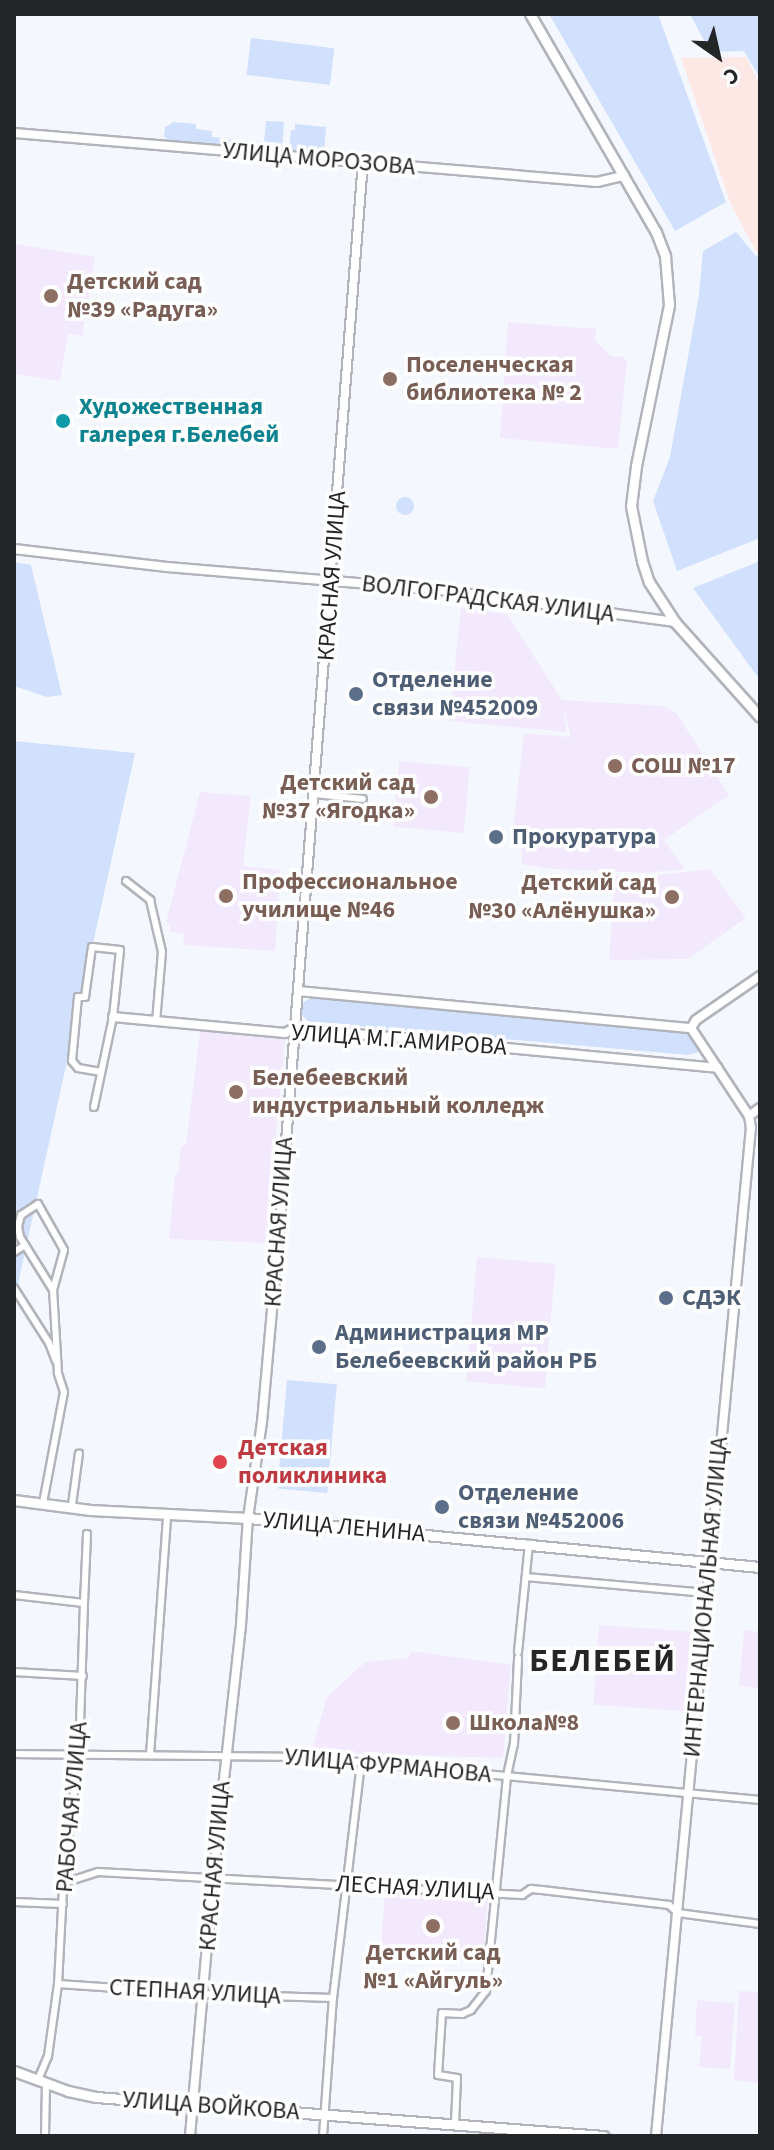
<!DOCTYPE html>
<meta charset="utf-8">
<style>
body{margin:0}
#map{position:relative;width:774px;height:2150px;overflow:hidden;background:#f4f8fe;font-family:"Source Sans 3",sans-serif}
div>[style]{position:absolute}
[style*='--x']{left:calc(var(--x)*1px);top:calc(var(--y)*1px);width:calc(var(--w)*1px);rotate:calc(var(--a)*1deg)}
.education>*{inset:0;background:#f3e9fd;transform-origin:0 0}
.medical>*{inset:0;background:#fde8e6}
.green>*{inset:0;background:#d1e0fc;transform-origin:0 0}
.round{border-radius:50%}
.roads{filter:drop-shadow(2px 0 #b1b4ba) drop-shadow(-2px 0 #b1b4ba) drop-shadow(0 2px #b1b4ba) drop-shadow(0 -2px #b1b4ba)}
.minor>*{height:6px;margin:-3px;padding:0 3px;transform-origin:3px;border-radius:3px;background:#fff}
.tertiary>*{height:8px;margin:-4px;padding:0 4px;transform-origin:4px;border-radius:4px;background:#fff}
.secondary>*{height:9px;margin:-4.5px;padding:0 4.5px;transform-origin:4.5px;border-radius:4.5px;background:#fff}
.dots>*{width:22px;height:22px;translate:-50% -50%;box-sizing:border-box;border:4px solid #fff;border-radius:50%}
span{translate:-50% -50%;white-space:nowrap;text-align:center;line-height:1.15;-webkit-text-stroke:7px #fff;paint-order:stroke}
.street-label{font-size:24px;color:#242527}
.education-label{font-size:24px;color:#785e54;font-weight:700}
.left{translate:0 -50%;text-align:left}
.right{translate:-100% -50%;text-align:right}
.culture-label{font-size:24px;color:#0d838f;font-weight:700}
.service-label{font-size:24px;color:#4e5e75;font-weight:700}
.health-label{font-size:24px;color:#be3a42;font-weight:700}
.district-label{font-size:32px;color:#242527;font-weight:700;letter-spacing:2px}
.frame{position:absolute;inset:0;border:16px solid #242527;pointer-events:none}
.north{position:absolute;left:678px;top:16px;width:80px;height:80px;-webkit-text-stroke:6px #fff;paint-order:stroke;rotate:146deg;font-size:22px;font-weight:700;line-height:32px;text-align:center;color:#242527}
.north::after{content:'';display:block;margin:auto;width:28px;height:36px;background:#242527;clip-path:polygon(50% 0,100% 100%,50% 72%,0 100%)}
</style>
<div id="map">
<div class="education">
<div style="clip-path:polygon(16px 244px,95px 257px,82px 336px,68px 334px,60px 381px,14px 374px)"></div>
<div style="clip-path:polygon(508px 322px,596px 329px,595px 341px,611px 356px,624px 357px,627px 362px,618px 449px,500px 438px)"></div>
<div style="clip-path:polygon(461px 608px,507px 614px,562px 700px,665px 706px,677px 714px,729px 795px,664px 840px,685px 869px,645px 873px,553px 869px,522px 864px,520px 830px,513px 829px,524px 733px,571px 737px,564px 710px,566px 732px,449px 721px)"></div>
<div style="left:399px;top:761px;width:71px;height:66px;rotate:5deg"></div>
<div style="clip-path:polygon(200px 792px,251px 796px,243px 866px,280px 870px,275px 951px,183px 945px,184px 934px,170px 932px,170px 924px,166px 922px)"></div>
<div style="clip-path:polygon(710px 869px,746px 918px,688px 959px,609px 960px,615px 875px,649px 876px)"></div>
<div style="clip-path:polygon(200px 1031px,285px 1039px,266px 1243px,169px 1239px,175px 1174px,178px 1173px,181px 1146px,186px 1145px)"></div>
<div style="left:477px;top:1257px;width:79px;height:125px;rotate:5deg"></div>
<div style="left:599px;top:1625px;width:93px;height:80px;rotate:4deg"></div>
<div style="clip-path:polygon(744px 1630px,760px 1632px,760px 1688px,739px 1686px)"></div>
<div style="clip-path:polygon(411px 1651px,511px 1665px,503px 1758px,311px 1752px,327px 1697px,365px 1662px,409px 1658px)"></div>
<div style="left:385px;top:1890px;width:103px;height:65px;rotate:4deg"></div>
<div style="clip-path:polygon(739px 1991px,760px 1992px,760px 2083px,734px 2080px)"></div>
<div style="clip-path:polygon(697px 2000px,735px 2003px,730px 2069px,699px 2067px,702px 2037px,695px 2036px)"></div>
</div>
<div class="medical">
<div style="clip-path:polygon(746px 57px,760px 85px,760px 251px,757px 253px,731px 205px,681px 58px)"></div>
</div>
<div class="green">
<div style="clip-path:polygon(549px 14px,658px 14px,726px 202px,675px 231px)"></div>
<div style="clip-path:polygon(690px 14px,760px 14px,760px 78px,744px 51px,710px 52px)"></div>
<div style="left:251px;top:38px;width:84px;height:37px;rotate:7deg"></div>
<div style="clip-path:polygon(266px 121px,284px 122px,282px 151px,169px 141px,164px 136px,165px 127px,174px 122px,196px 124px,196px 129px,212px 131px,212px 137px,264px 142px)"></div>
<div style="clip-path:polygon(295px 124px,326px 127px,324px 154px,289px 151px,291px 130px,295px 130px)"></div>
<div style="clip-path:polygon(736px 232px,756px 256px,760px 254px,760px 538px,677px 571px,653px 501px,670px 457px,699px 295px,703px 251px)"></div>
<div class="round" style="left:396px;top:497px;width:18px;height:18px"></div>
<div style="clip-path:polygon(760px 561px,760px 680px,693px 588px)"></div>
<div style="clip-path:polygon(14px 562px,31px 565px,62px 695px,47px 697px,14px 686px)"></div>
<div style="clip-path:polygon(14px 741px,135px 753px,14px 1302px)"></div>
<div style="clip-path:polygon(311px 998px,691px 1033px,700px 1042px,699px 1052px,688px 1055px,309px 1022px,301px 1014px,302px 1003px)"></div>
<div style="left:287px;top:1380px;width:50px;height:109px;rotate:5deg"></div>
</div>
<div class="roads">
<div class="minor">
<div style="--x:315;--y:794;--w:48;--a:5.9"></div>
<div style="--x:126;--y:881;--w:31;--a:38"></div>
<div style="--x:150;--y:900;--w:53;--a:77"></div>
<div style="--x:162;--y:952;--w:70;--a:94.9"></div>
<div style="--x:94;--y:1107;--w:92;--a:-78.1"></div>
<div style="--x:113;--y:1017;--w:67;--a:-84"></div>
<div style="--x:120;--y:950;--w:28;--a:-174"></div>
<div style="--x:92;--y:947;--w:50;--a:98"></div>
<div style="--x:85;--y:997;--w:7;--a:180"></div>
<div style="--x:78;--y:997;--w:64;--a:95.4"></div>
<div style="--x:72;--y:1061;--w:9;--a:49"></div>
<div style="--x:78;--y:1068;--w:22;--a:10"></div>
<div style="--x:14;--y:1252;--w:13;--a:-32"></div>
<div style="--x:14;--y:1288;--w:65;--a:57.5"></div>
<div style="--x:49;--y:1343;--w:19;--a:69"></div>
<div style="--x:43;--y:1503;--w:113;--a:-79.3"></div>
<div style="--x:64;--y:1392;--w:20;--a:-108"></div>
<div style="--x:58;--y:1373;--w:83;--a:-93.4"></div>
<div style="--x:53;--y:1290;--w:41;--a:-74.6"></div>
<div style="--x:64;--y:1250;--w:53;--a:-119.5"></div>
<div style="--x:38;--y:1204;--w:20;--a:147"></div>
<div style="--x:21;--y:1215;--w:11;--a:105"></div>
<div style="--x:18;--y:1226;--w:11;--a:80"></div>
<div style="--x:20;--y:1237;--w:62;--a:58.1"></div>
<div style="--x:72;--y:1505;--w:52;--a:-82.3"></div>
<div style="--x:526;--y:1577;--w:181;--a:5.1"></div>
<div style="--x:14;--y:1595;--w:70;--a:6.5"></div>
<div style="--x:84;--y:1603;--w:150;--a:91.9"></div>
<div style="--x:79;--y:1753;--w:118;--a:97.3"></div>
<div style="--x:64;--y:1870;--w:114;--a:93"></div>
<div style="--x:58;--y:1984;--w:73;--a:97.9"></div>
<div style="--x:48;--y:2056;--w:25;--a:113"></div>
<div style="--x:84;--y:1603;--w:69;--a:-87.5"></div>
<div style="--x:518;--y:1652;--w:109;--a:-84.2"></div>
<div style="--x:14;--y:1672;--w:69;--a:3.3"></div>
<div style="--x:14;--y:1754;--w:291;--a:0.6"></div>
<div style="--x:305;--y:1757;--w:457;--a:5.4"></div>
<div style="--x:150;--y:1755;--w:241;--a:-85.9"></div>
<div style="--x:64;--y:1883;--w:36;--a:-18"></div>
<div style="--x:98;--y:1872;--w:425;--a:3.1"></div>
<div style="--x:522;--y:1895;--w:11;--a:-34"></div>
<div style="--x:531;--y:1889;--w:11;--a:5"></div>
<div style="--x:542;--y:1890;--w:128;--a:6.7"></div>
<div style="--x:669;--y:1905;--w:12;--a:42"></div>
<div style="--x:678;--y:1913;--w:83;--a:7.6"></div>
<div style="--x:14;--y:1902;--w:49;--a:2.3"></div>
<div style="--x:58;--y:1984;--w:147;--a:3.9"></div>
<div style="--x:205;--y:1994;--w:128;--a:1.8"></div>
<div style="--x:455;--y:2124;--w:46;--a:-87.5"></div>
<div style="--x:457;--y:2078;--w:19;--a:-171"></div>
<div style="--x:438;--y:2075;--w:62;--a:-86.3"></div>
<div style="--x:442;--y:2013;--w:20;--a:3"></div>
<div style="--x:462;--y:2014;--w:10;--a:-24"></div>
<div style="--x:471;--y:2010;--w:24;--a:-52"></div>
<div style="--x:486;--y:1991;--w:216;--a:-84.4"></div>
<div style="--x:507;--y:1776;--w:33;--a:-78"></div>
<div style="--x:514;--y:1744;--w:86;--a:-87.3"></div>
<div style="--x:45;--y:2136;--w:54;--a:-88.9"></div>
<div style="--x:323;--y:2136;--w:138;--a:-85.9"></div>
<div style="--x:333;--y:1998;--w:237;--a:-83.2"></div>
</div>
<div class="tertiary">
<div style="--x:14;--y:133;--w:585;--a:4.8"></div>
<div style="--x:597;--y:182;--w:28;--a:-13"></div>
<div style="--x:14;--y:549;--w:154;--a:6.7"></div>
<div style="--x:167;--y:567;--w:275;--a:4.8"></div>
<div style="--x:441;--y:590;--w:236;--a:7.8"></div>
<div style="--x:298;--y:991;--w:395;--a:5.4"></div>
<div style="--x:113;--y:1017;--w:173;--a:5.3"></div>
<div style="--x:285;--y:1033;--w:9;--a:-27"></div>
<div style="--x:293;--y:1029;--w:98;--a:4.7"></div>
<div style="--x:391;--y:1037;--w:328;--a:5.4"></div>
<div style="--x:691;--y:1028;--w:9;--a:-58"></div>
<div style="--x:696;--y:1020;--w:78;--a:-34.5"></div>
<div style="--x:749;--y:1116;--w:14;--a:-36"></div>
<div style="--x:190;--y:2136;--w:258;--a:-84.9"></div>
<div style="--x:213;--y:1879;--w:256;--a:-83.7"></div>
<div style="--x:241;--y:1625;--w:107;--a:-86.3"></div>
<div style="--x:248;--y:1518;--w:97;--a:-81.7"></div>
<div style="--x:262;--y:1422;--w:179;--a:-84.9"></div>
<div style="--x:278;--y:1244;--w:1085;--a:-85.51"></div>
<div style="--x:656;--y:2136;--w:1012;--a:-84.62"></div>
<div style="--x:751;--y:1128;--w:12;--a:-99"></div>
<div style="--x:749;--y:1116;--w:105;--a:-123.4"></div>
</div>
<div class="secondary">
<div style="--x:530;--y:14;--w:252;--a:60"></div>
<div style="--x:656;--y:232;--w:26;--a:69"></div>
<div style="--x:665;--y:256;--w:49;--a:85.3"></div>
<div style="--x:669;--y:305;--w:164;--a:101.6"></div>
<div style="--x:636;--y:466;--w:40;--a:97.1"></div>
<div style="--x:631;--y:506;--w:56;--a:78.7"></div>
<div style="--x:642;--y:561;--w:22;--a:72"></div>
<div style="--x:649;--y:582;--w:48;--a:57"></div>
<div style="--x:675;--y:622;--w:127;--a:48.2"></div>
<div style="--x:14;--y:1500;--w:77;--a:7.5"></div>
<div style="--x:90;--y:1510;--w:158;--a:2.9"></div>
<div style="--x:248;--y:1518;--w:514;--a:5.47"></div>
<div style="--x:14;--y:2071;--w:58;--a:20.3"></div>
<div style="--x:68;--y:2091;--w:29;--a:12"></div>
<div style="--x:96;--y:2097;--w:509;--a:4.39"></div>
</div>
</div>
<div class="dots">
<div style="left:51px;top:296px;background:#8d6e63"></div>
<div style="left:390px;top:379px;background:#8d6e63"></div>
<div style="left:63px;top:421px;background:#0f9aa8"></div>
<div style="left:356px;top:694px;background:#5c6f8a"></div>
<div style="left:615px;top:766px;background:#8d6e63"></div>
<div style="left:431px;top:797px;background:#8d6e63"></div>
<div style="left:496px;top:837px;background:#5c6f8a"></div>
<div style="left:226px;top:896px;background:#8d6e63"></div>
<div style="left:672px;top:897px;background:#8d6e63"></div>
<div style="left:236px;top:1092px;background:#8d6e63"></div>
<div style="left:666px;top:1298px;background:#5c6f8a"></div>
<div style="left:319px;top:1347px;background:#5c6f8a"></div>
<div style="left:220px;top:1462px;background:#e0444e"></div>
<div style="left:442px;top:1507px;background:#5c6f8a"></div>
<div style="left:453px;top:1723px;background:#8d6e63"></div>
<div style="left:433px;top:1926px;background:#8d6e63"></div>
</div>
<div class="street-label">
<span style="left:319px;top:159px;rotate:5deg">УЛИЦА МОРОЗОВА</span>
<span style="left:332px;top:576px;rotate:-86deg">КРАСНАЯ УЛИЦА</span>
<span style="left:488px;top:599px;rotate:7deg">ВОЛГОГРАДСКАЯ УЛИЦА</span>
<span style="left:399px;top:1040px;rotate:4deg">УЛИЦА М.Г.АМИРОВА</span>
<span style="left:279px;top:1222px;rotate:-86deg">КРАСНАЯ УЛИЦА</span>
<span style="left:344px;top:1527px;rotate:5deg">УЛИЦА ЛЕНИНА</span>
<span style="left:706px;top:1597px;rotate:-85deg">ИНТЕРНАЦИОНАЛЬНАЯ УЛИЦА</span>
<span style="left:388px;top:1766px;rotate:5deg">УЛИЦА ФУРМАНОВА</span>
<span style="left:72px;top:1807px;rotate:-85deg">РАБОЧАЯ УЛИЦА</span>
<span style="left:215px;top:1866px;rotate:-85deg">КРАСНАЯ УЛИЦА</span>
<span style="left:415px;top:1888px;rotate:3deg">ЛЕСНАЯ УЛИЦА</span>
<span style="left:195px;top:1992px;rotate:3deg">СТЕПНАЯ УЛИЦА</span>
<span style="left:211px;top:2106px;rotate:4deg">УЛИЦА ВОЙКОВА</span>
</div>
<div class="education-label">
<span class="left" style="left:67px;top:296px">Детский сад<br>№39 «Радуга»</span>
<span class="left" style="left:406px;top:379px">Поселенческая<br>библиотека № 2</span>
<span class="left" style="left:631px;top:766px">СОШ №17</span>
<span class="right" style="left:415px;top:797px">Детский сад<br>№37 «Ягодка»</span>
<span class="left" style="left:242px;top:896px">Профессиональное<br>училище №46</span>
<span class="right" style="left:656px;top:897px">Детский сад<br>№30 «Алёнушка»</span>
<span class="left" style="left:252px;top:1092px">Белебеевский<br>индустриальный колледж</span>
<span class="left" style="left:469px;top:1723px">Школа№8</span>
<span style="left:433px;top:1967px">Детский сад<br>№1 «Айгуль»</span>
</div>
<div class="culture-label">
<span class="left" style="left:79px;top:421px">Художественная<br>галерея г.Белебей</span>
</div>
<div class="service-label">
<span class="left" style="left:372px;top:694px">Отделение<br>связи №452009</span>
<span class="left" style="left:512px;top:837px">Прокуратура</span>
<span class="left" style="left:682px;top:1298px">СДЭК</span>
<span class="left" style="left:335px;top:1347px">Администрация МР<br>Белебеевский район РБ</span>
<span class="left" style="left:458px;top:1507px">Отделение<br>связи №452006</span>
</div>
<div class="health-label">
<span class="left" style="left:238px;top:1462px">Детская<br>поликлиника</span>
</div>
<div class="district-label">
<span style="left:603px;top:1661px">БЕЛЕБЕЙ</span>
</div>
<div class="frame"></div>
<div class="north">С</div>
</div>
